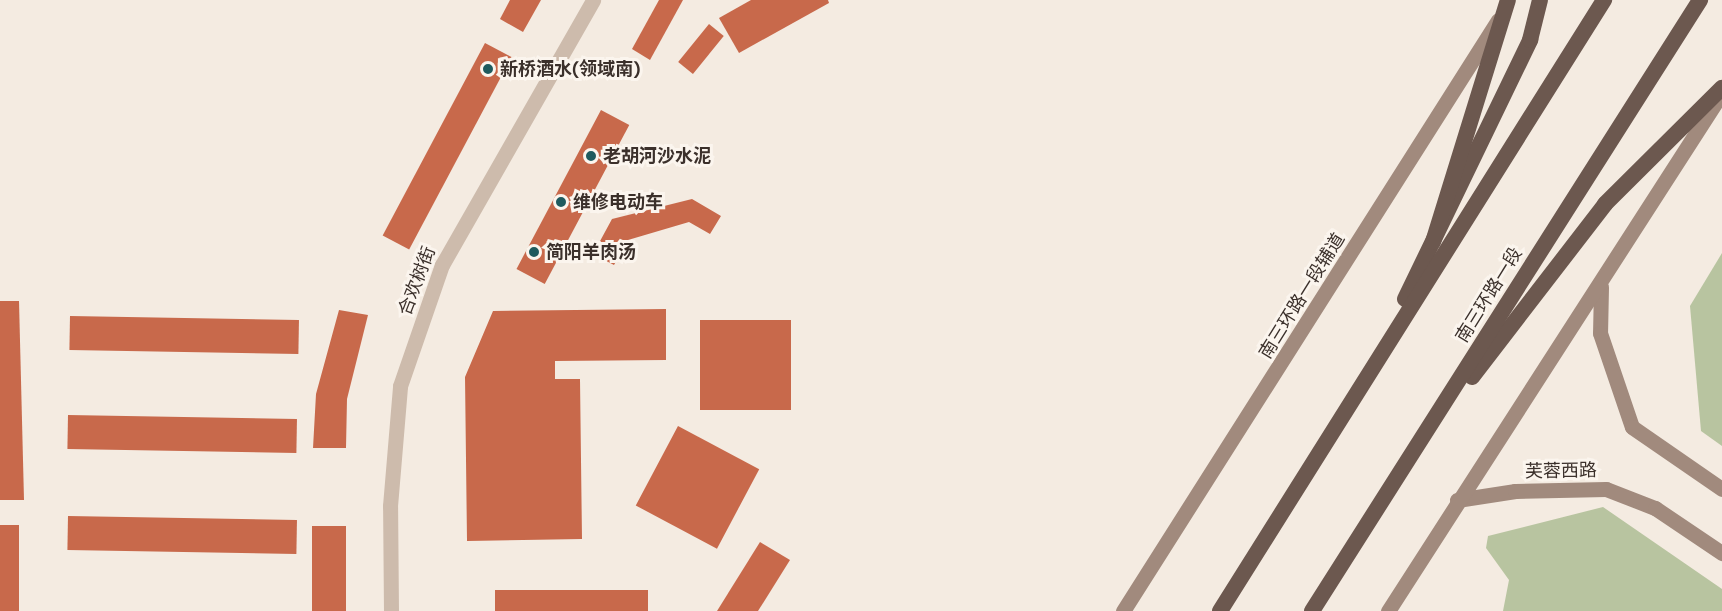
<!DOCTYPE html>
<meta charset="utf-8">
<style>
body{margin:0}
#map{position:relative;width:1722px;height:611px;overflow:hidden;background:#f4ebe1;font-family:"DM Sans","Noto Sans SC",sans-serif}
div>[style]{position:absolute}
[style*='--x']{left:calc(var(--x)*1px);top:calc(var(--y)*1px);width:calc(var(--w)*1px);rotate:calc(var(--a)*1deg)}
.green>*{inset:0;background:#b8c4a0}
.building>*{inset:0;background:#c8694b;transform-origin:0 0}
.minor>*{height:15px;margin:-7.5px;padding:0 7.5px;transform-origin:7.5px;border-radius:7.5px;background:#cdbbac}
.secondary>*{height:15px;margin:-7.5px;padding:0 7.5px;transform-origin:7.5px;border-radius:7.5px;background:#a18a7d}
.trunk>*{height:16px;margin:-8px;padding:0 8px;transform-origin:8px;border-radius:8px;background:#6c584f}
.trunk-bridge>*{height:16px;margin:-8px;padding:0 8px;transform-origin:8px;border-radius:8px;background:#6c584f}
.dots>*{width:16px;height:16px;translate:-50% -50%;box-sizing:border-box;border:3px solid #fbf5ee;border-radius:50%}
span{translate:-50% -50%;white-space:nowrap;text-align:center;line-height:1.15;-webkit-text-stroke:6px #fbf5ee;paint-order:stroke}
.poi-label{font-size:18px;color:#3b302b;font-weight:700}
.left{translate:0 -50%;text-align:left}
.street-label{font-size:18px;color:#3b302b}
</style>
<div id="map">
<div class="green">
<div style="clip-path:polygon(1722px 253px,1722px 446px,1701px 431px,1690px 306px)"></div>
<div style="clip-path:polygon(1603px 507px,1722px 589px,1722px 611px,1503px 611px,1509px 580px,1486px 548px,1488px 536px)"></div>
</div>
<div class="building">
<div style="clip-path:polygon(510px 0,541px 0,523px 32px,500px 19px)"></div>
<div style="clip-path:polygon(659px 0,683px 0,650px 60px,632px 49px)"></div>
<div style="clip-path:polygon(751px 0,828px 0,829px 3px,739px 53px,719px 18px)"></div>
<div style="left:709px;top:24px;width:19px;height:49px;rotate:39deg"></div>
<div style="left:485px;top:43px;width:30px;height:218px;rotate:28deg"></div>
<div style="left:601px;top:110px;width:32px;height:180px;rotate:28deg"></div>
<div style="clip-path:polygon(692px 199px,721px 216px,710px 234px,689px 222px,628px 240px,614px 265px,593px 254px,612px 219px)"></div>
<div style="clip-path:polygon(0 301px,19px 301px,24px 500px,0 500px)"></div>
<div style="clip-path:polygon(666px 309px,666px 360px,555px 361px,555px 379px,580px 379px,582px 539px,467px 541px,465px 377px,493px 311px)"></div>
<div style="clip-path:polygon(339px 310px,368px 315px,347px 399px,346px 448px,313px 448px,316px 394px)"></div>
<div style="left:70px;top:316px;width:229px;height:34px;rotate:1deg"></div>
<div style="left:700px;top:320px;width:91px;height:90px"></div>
<div style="left:68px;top:415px;width:229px;height:34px;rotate:1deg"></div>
<div style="left:678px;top:426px;width:92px;height:90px;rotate:28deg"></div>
<div style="left:68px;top:516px;width:229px;height:34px;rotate:1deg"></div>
<div style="left:0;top:525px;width:19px;height:86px"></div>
<div style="left:312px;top:526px;width:34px;height:85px"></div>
<div style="clip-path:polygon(760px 542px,790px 560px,758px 611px,717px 611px)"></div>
<div style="left:495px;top:590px;width:153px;height:21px"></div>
</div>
<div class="minor">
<div style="--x:391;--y:611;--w:105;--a:-90.5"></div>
<div style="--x:390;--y:506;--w:120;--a:-85.2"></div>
<div style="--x:400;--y:386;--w:128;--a:-70.9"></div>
<div style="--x:442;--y:265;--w:305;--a:-60.3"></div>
</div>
<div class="secondary">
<div style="--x:1601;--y:287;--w:46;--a:91.2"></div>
<div style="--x:1600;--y:333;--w:99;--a:71.2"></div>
<div style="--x:1632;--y:427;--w:109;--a:34.6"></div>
<div style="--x:1457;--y:500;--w:59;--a:-8.8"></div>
<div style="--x:1515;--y:491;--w:91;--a:-1.3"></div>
<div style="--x:1606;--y:489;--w:53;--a:21.2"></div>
<div style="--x:1655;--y:508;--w:81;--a:33.9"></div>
<div style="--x:1123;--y:611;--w:700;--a:-57.6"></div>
<div style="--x:1388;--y:611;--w:615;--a:-57.21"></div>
</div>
<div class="trunk">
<div style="--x:1405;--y:299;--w:288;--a:-64.2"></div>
<div style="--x:1530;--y:40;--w:41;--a:-76"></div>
<div style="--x:1472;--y:377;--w:218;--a:-52.4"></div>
<div style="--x:1605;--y:204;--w:165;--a:-44.8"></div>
<div style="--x:1220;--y:611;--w:722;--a:-57.85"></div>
<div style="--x:1312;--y:611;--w:724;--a:-57.58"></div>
</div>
<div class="trunk-bridge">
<div style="--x:1433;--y:242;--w:253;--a:-72.8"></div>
</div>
<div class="dots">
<div style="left:488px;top:69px;background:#1f5a5e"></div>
<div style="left:591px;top:156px;background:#1f5a5e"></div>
<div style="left:561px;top:202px;background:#1f5a5e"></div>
<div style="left:534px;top:252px;background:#1f5a5e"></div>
</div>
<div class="poi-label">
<span class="left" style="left:500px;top:69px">新桥酒水(领域南)</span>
<span class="left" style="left:603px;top:156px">老胡河沙水泥</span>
<span class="left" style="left:573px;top:202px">维修电动车</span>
<span class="left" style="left:546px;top:252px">简阳羊肉汤</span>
</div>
<div class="street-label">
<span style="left:417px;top:281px;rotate:-69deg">合欢树街</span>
<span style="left:1489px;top:295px;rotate:-58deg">南三环路一段</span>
<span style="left:1302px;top:296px;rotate:-58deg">南三环路一段辅道</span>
<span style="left:1561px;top:471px;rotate:-1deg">芙蓉西路</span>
</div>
</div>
